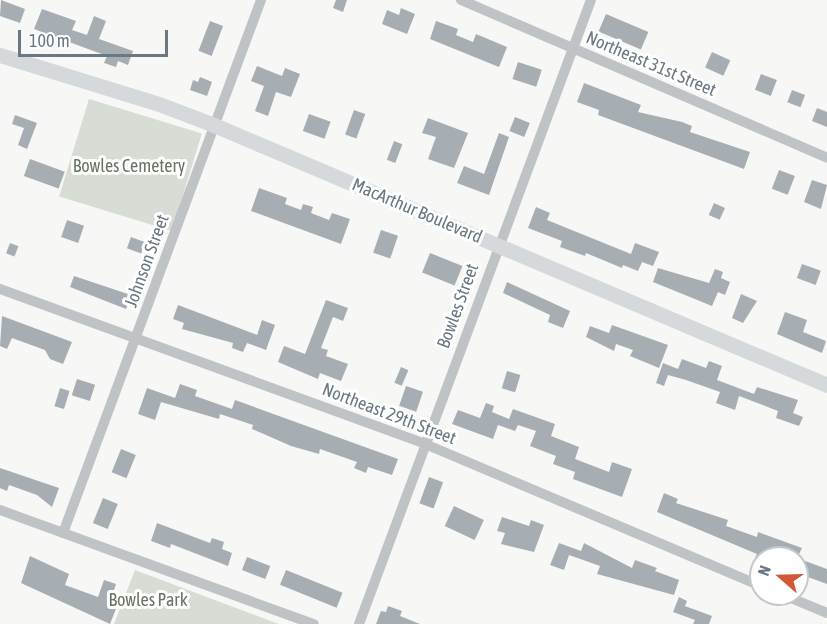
<!DOCTYPE html>
<style>
body{margin:0}
#map{position:relative;width:827px;height:624px;overflow:hidden;background:#f7f7f5;font-family:"Asap Condensed",sans-serif}
div>[style]{position:absolute}
[style*='--x']{left:calc(var(--x)*1px);top:calc(var(--y)*1px);width:calc(var(--w)*1px);rotate:calc(var(--a)*1deg)}
.green>*{inset:0;background:#d7dcd4;transform-origin:0 0}
.building>*{inset:0;background:#a7aeb3;transform-origin:0 0}
.street>*{height:10px;margin:-5px;padding:0 5px;transform-origin:5px;border-radius:5px;background:#bfc3c6}
.secondary>*{height:15px;margin:-7.5px;padding:0 7.5px;transform-origin:7.5px;border-radius:7.5px;background:#d5d9dc}
span{translate:-50% -50%;white-space:nowrap;text-align:center;line-height:1.15;-webkit-text-stroke:6px #fff;paint-order:stroke}
.street-label{font-size:18px;color:#697883}
.park-label{font-size:18px;color:#677663}
.north{position:absolute;left:749px;top:546px;width:60px;height:60px;box-sizing:border-box;background:#fff;border:2px solid #c3c9cd;border-radius:50%;rotate:290deg;font-size:16px;font-weight:700;line-height:24px;text-align:center;color:#697883}
.north::after{content:'';display:block;margin:auto;width:21px;height:27px;background:#d45838;clip-path:polygon(50% 0,100% 100%,50% 72%,0 100%)}
.scale{position:absolute;left:18px;top:30px;width:150px;height:27px;box-sizing:border-box;border:3px solid #697883;border-top:0;padding-left:8px;font-size:18px;line-height:21px;white-space:nowrap;color:#697883;-webkit-text-stroke:4px #fff;paint-order:stroke}
</style>
<div id="map">
<div class="green">
<div style="left:89px;top:99px;width:118px;height:102px;rotate:17deg"></div>
<div style="clip-path:polygon(135px 570px,279px 624px,114px 624px)"></div>
</div>
<div class="building">
<div style="clip-path:polygon(1px 0,25px 9px,20px 23px,0 16px)"></div>
<div style="clip-path:polygon(336px 0,347px 0,343px 12px,333px 8px)"></div>
<div style="clip-path:polygon(401px 8px,415px 14px,407px 34px,382px 24px,387px 10px,399px 15px)"></div>
<div style="clip-path:polygon(42px 9px,76px 21px,72px 30px,87px 35px,94px 16px,106px 21px,99px 39px,133px 51px,128px 65px,118px 61px,116px 67px,104px 63px,107px 56px,34px 29px)"></div>
<div style="left:606px;top:14px;width:46px;height:19px;rotate:23deg"></div>
<div style="left:210px;top:21px;width:14px;height:32px;rotate:21deg"></div>
<div style="clip-path:polygon(436px 21px,458px 29px,456px 35px,473px 42px,476px 34px,507px 47px,499px 67px,430px 39px)"></div>
<div style="left:712px;top:52px;width:20px;height:17px;rotate:24deg"></div>
<div style="left:518px;top:62px;width:25px;height:18px;rotate:18deg"></div>
<div style="clip-path:polygon(257px 66px,282px 76px,285px 68px,300px 74px,291px 97px,276px 92px,268px 116px,255px 111px,264px 86px,251px 81px)"></div>
<div style="left:761px;top:74px;width:17px;height:17px;rotate:21deg"></div>
<div style="clip-path:polygon(200px 77px,212px 82px,207px 96px,190px 90px,193px 80px,198px 82px)"></div>
<div style="clip-path:polygon(584px 83px,641px 105px,638px 112px,682px 122px,692px 126px,690px 132px,750px 152px,744px 169px,598px 115px,599px 110px,577px 102px)"></div>
<div style="left:792px;top:90px;width:14px;height:13px;rotate:21deg"></div>
<div style="clip-path:polygon(817px 108px,827px 112px,827px 127px,812px 121px)"></div>
<div style="left:354px;top:110px;width:12px;height:26px;rotate:20deg"></div>
<div style="left:309px;top:114px;width:23px;height:18px;rotate:20deg"></div>
<div style="clip-path:polygon(15px 115px,37px 123px,27px 149px,18px 145px,24px 128px,12px 124px)"></div>
<div style="left:515px;top:117px;width:16px;height:15px;rotate:22deg"></div>
<div style="clip-path:polygon(428px 118px,468px 133px,454px 168px,428px 159px,436px 137px,422px 133px)"></div>
<div style="clip-path:polygon(499px 133px,509px 137px,489px 195px,457px 183px,464px 166px,484px 174px)"></div>
<div style="left:394px;top:141px;width:9px;height:20px;rotate:21deg"></div>
<div style="left:30px;top:159px;width:37px;height:18px;rotate:20deg"></div>
<div style="left:779px;top:170px;width:17px;height:20px;rotate:21deg"></div>
<div style="clip-path:polygon(812px 180px,827px 185px,821px 209px,804px 202px)"></div>
<div style="clip-path:polygon(259px 188px,287px 198px,285px 204px,301px 210px,303px 204px,313px 207px,311px 213px,329px 220px,332px 213px,350px 219px,341px 244px,251px 211px)"></div>
<div style="left:714px;top:203px;width:12px;height:13px;rotate:24deg"></div>
<div style="clip-path:polygon(536px 207px,550px 213px,547px 220px,631px 254px,635px 243px,659px 252px,653px 266px,642px 262px,638px 271px,623px 265px,622px 268px,586px 253px,585px 256px,560px 247px,562px 241px,528px 228px)"></div>
<div style="left:67px;top:220px;width:18px;height:18px;rotate:19deg"></div>
<div style="left:381px;top:230px;width:18px;height:24px;rotate:19deg"></div>
<div style="left:131px;top:237px;width:15px;height:12px;rotate:20deg"></div>
<div style="left:10px;top:243px;width:9px;height:11px;rotate:21deg"></div>
<div style="left:430px;top:253px;width:35px;height:21px;rotate:22deg"></div>
<div style="left:802px;top:264px;width:20px;height:15px;rotate:20deg"></div>
<div style="clip-path:polygon(658px 268px,709px 283px,715px 269px,723px 272px,721px 278px,730px 282px,725px 295px,718px 292px,712px 306px,653px 282px)"></div>
<div style="clip-path:polygon(74px 276px,131px 295px,126px 309px,70px 287px)"></div>
<div style="clip-path:polygon(507px 282px,570px 311px,563px 328px,548px 322px,550px 315px,503px 293px)"></div>
<div style="clip-path:polygon(741px 294px,757px 301px,743px 323px,732px 318px)"></div>
<div style="clip-path:polygon(326px 300px,348px 308px,343px 321px,333px 317px,321px 348px,328px 350px,326px 356px,348px 364px,341px 381px,320px 373px,318px 379px,278px 362px,284px 346px,305px 354px)"></div>
<div style="clip-path:polygon(178px 305px,257px 335px,262px 320px,275px 325px,266px 350px,247px 343px,243px 352px,232px 348px,233px 343px,182px 329px,184px 323px,173px 319px)"></div>
<div style="clip-path:polygon(785px 312px,807px 320px,803px 332px,826px 341px,822px 353px,777px 334px)"></div>
<div style="clip-path:polygon(2px 316px,72px 342px,63px 364px,50px 359px,45px 350px,12px 338px,7px 349px,0 346px)"></div>
<div style="clip-path:polygon(612px 325px,668px 345px,659px 368px,630px 356px,633px 350px,616px 344px,614px 351px,586px 337px,590px 326px,609px 333px)"></div>
<div style="clip-path:polygon(682px 359px,706px 368px,709px 361px,722px 366px,717px 380px,754px 394px,757px 387px,798px 400px,793px 413px,803px 417px,799px 426px,776px 418px,778px 411px,739px 396px,735px 410px,716px 403px,720px 392px,686px 380px,668px 375px,664px 386px,656px 383px,663px 363px,678px 369px)"></div>
<div style="left:401px;top:367px;width:8px;height:17px;rotate:23deg"></div>
<div style="left:507px;top:371px;width:14px;height:18px;rotate:17deg"></div>
<div style="left:77px;top:379px;width:19px;height:17px;rotate:18deg"></div>
<div style="clip-path:polygon(180px 384px,197px 390px,195px 396px,232px 409px,235px 400px,398px 459px,392px 475px,368px 467px,366px 473px,354px 468px,357px 462px,320px 449px,319px 454px,291px 446px,252px 429px,253px 425px,220px 414px,219px 419px,161px 402px,155px 420px,138px 414px,147px 388px,175px 398px)"></div>
<div style="left:406px;top:386px;width:18px;height:21px;rotate:19deg"></div>
<div style="left:60px;top:388px;width:10px;height:19px;rotate:17deg"></div>
<div style="clip-path:polygon(486px 403px,494px 406px,492px 412px,509px 419px,513px 409px,555px 424px,551px 436px,579px 447px,575px 459px,609px 472px,612px 462px,632px 469px,622px 497px,573px 479px,575px 472px,553px 464px,556px 456px,530px 446px,536px 431px,518px 425px,515px 431px,498px 425px,493px 439px,452px 424px,458px 410px,480px 418px)"></div>
<div style="left:121px;top:449px;width:16px;height:25px;rotate:22deg"></div>
<div style="clip-path:polygon(0 468px,59px 488px,52px 507px,37px 495px,9px 485px,7px 491px,0 488px)"></div>
<div style="left:429px;top:477px;width:15px;height:28px;rotate:20deg"></div>
<div style="clip-path:polygon(664px 493px,678px 499px,676px 503px,728px 520px,726px 526px,757px 537px,758px 532px,802px 548px,797px 558px,827px 569px,827px 584px,797px 573px,797px 558px,755px 558px,757px 554px,657px 512px)"></div>
<div style="left:103px;top:498px;width:16px;height:27px;rotate:22deg"></div>
<div style="left:454px;top:506px;width:33px;height:22px;rotate:25deg"></div>
<div style="clip-path:polygon(502px 517px,529px 526px,531px 520px,544px 525px,534px 552px,501px 544px,505px 533px,497px 531px)"></div>
<div style="clip-path:polygon(157px 523px,210px 543px,212px 538px,224px 542px,222px 549px,232px 553px,228px 566px,171px 544px,170px 548px,151px 541px)"></div>
<div style="clip-path:polygon(559px 543px,581px 551px,584px 543px,632px 568px,635px 560px,657px 568px,655px 571px,679px 580px,674px 595px,597px 574px,600px 566px,569px 555px,564px 570px,550px 565px)"></div>
<div style="clip-path:polygon(30px 556px,69px 574px,65px 585px,98px 597px,104px 580px,116px 584px,113px 593px,121px 596px,110px 624px,21px 583px)"></div>
<div style="left:247px;top:557px;width:25px;height:14px;rotate:21deg"></div>
<div style="left:286px;top:570px;width:61px;height:16px;rotate:22deg"></div>
<div style="clip-path:polygon(679px 597px,687px 601px,685px 606px,712px 616px,709px 624px,693px 624px,695px 620px,673px 612px)"></div>
<div style="clip-path:polygon(388px 606px,402px 611px,400px 616px,420px 624px,376px 624px,381px 611px,386px 612px)"></div>
</div>
<div class="street">
<div style="--x:461;--y:0;--w:399;--a:23.3"></div>
<div style="--x:0;--y:289;--w:452;--a:20"></div>
<div style="--x:425;--y:444;--w:365;--a:22.9"></div>
<div style="--x:0;--y:510;--w:334;--a:20"></div>
<div style="--x:63;--y:533;--w:569;--a:-69.62"></div>
<div style="--x:781;--y:594;--w:50;--a:22.4"></div>
<div style="--x:359;--y:624;--w:666;--a:-69.61"></div>
</div>
<div class="secondary">
<div style="--x:0;--y:55;--w:166;--a:17.1"></div>
<div style="--x:159;--y:104;--w:59;--a:20.9"></div>
<div style="--x:214;--y:125;--w:666;--a:22.98"></div>
</div>
<div class="street-label">
<span style="left:651px;top:64px;rotate:23deg">Northeast 31st Street</span>
<span style="left:417px;top:211px;rotate:23deg">MacArthur Boulevard</span>
<span style="left:147px;top:261px;rotate:-70deg">Johnson Street</span>
<span style="left:458px;top:306px;rotate:-70deg">Bowles Street</span>
<span style="left:389px;top:414px;rotate:21deg">Northeast 29th Street</span>
</div>
<div class="park-label">
<span style="left:129px;top:166px">Bowles Cemetery</span>
<span style="left:148px;top:600px">Bowles Park</span>
</div>
<div class="north">N</div>
<div class="scale">100 m</div>
</div>
